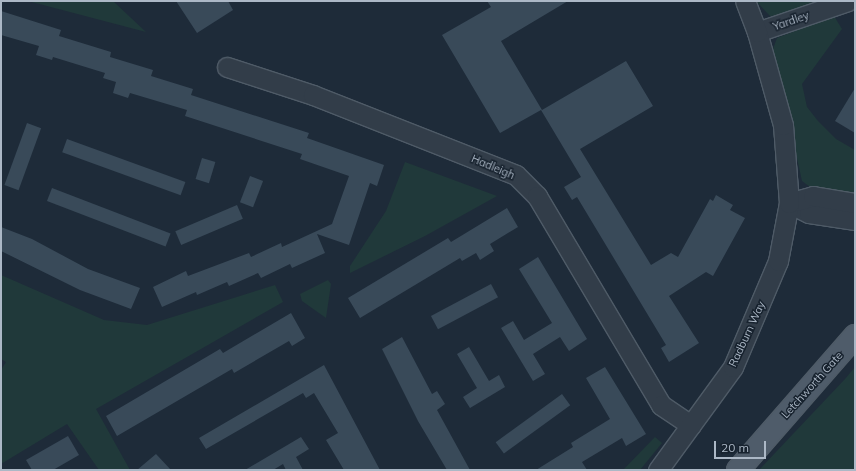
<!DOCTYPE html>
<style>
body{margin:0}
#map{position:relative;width:856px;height:471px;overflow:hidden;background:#1e2b39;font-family:Mulish,sans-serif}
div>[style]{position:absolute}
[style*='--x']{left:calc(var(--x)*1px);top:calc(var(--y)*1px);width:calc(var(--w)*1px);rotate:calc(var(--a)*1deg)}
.green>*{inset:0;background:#20393a}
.building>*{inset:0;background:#394a59;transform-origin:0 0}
.roads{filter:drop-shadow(1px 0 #4f5b67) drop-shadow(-1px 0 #4f5b67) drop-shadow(0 1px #4f5b67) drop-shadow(0 -1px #4f5b67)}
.minor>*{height:19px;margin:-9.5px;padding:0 9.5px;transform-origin:9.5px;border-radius:9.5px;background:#323d49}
.major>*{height:22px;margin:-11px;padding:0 11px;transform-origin:11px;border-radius:11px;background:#4f5c6a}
span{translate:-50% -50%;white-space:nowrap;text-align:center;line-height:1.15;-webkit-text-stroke:3px #17222e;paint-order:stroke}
.street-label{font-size:11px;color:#acb8c6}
.frame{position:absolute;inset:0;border:2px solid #acb8c6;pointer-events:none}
.scale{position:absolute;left:714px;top:441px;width:52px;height:18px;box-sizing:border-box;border:2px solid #acb8c6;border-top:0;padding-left:5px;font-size:12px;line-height:14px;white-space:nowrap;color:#acb8c6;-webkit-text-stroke:3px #17222e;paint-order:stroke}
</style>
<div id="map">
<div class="green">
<div style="clip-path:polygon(28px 1px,113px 1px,146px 32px)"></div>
<div style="clip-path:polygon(756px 1px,814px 1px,786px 15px,770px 16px)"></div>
<div style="clip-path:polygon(834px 16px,842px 29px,802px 84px,807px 107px,818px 121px,836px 139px,855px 150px,855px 197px,814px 190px,802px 181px,773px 49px,777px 38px)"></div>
<div style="clip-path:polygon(405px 162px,497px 196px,425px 236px,350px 273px,350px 266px,386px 211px)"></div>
<div style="clip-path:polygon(1px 275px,104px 320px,147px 325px,275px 285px,283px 302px,96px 409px,130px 470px,99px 470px,67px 424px,1px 464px,1px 370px,6px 362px,1px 359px)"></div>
<div style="clip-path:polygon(328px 280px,331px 284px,326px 318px,302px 301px,300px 294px)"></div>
<div style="clip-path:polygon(855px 367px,855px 470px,759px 470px,845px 379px)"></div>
<div style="clip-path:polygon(655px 437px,662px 443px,640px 470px,623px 470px)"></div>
</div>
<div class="building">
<div style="clip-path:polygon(176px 1px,228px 1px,233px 10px,197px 33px)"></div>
<div style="clip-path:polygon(487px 1px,568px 1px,501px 41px,542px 110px,626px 61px,653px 106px,580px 149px,651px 265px,671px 253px,678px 257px,710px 199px,713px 201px,716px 195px,733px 205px,730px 210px,745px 218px,713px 276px,706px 272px,669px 296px,699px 343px,669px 362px,661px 348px,666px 345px,577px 197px,572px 200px,564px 187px,581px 177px,541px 110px,500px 133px,442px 35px,491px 7px)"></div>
<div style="clip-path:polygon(1px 11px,61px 30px,59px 36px,111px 52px,110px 57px,153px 70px,151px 76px,193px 89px,191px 95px,309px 133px,307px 138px,384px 165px,377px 186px,370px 183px,349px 245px,317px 234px,325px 253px,292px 268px,290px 264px,261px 278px,258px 273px,229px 286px,227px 282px,197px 295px,196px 292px,162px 307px,153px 287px,186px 271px,188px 276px,249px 253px,251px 257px,281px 243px,282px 247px,332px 224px,349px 176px,300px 159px,302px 154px,185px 116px,187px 110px,130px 93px,128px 98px,113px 93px,116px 82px,103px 78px,105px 73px,53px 57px,52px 60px,36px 55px,39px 46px,1px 35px)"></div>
<div style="clip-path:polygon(855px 88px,855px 133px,835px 121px)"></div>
<div style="left:27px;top:123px;width:15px;height:66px;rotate:20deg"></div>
<div style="left:67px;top:139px;width:126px;height:14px;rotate:20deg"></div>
<div style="left:202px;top:158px;width:14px;height:22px;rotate:17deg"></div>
<div style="left:250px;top:176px;width:14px;height:28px;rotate:21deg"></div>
<div style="left:52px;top:188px;width:127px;height:14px;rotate:21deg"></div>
<div style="left:237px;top:205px;width:15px;height:67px;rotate:67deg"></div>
<div style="clip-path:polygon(507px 208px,518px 227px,490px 244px,494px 251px,480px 260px,476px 253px,462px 261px,460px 258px,360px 318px,348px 298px,448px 238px,451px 242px)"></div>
<div style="clip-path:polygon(1px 227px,32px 239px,88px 269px,140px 288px,131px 309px,80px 290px,1px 251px)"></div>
<div style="clip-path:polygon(538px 257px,587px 339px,569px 351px,560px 337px,533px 354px,545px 374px,533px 381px,501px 328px,513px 321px,524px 340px,552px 323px,519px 269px)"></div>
<div style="left:491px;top:284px;width:15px;height:68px;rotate:62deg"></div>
<div style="clip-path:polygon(291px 313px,305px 338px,292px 346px,289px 341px,234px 373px,232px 369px,117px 436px,106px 416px,220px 349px,223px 353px)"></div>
<div style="clip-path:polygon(402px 337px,432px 394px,437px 391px,445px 404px,437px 410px,470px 470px,447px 470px,418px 421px,382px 349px)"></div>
<div style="clip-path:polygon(469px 347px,489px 381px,499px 375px,505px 387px,470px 408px,463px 397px,477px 388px,457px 354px)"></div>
<div style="clip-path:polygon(324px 365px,380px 470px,344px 470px,326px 440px,338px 433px,314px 393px,306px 398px,303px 393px,206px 449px,199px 438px)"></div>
<div style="clip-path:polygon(605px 367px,646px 434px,626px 446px,622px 438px,582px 462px,587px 470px,536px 470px,573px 447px,571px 443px,610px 419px,586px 378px)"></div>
<div style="left:562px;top:394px;width:14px;height:82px;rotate:54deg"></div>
<div style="clip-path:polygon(68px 436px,79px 455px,53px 470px,32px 470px,26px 460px)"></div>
<div style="clip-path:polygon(301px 437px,309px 449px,296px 457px,303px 470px,286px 470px,283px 464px,273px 470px,245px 470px)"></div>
<div style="clip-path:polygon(156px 454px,171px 470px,137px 470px)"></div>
</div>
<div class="roads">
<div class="minor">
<div style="--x:757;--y:32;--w:96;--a:-18.8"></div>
<div style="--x:227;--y:67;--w:90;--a:18"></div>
<div style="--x:313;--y:95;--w:218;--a:21.5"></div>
<div style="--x:516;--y:175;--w:30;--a:45"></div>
<div style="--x:537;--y:196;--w:243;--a:59.3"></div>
<div style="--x:661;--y:405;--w:36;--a:34"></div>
<div style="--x:789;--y:203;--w:22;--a:27"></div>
<div style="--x:809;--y:213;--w:47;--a:8.7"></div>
<div style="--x:789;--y:203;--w:25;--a:-16"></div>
<div style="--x:813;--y:196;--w:43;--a:9.5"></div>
<div style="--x:658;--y:470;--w:127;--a:-53.9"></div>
<div style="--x:733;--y:367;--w:115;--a:-67"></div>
<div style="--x:778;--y:261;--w:59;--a:-79.3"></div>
<div style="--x:789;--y:203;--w:78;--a:-94.4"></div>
<div style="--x:783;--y:125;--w:97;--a:-105.6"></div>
<div style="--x:757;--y:32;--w:33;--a:-111"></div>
</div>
<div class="major">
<div style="--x:738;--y:470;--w:178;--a:-48.9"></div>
</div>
</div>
<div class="street-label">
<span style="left:791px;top:21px;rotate:-19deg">Yardley</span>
<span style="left:493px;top:167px;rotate:23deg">Hadleigh</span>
<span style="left:747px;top:334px;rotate:-65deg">Radburn Way</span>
<span style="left:812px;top:385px;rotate:-48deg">Letchworth Gate</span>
</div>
<div class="frame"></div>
<div class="scale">20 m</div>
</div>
